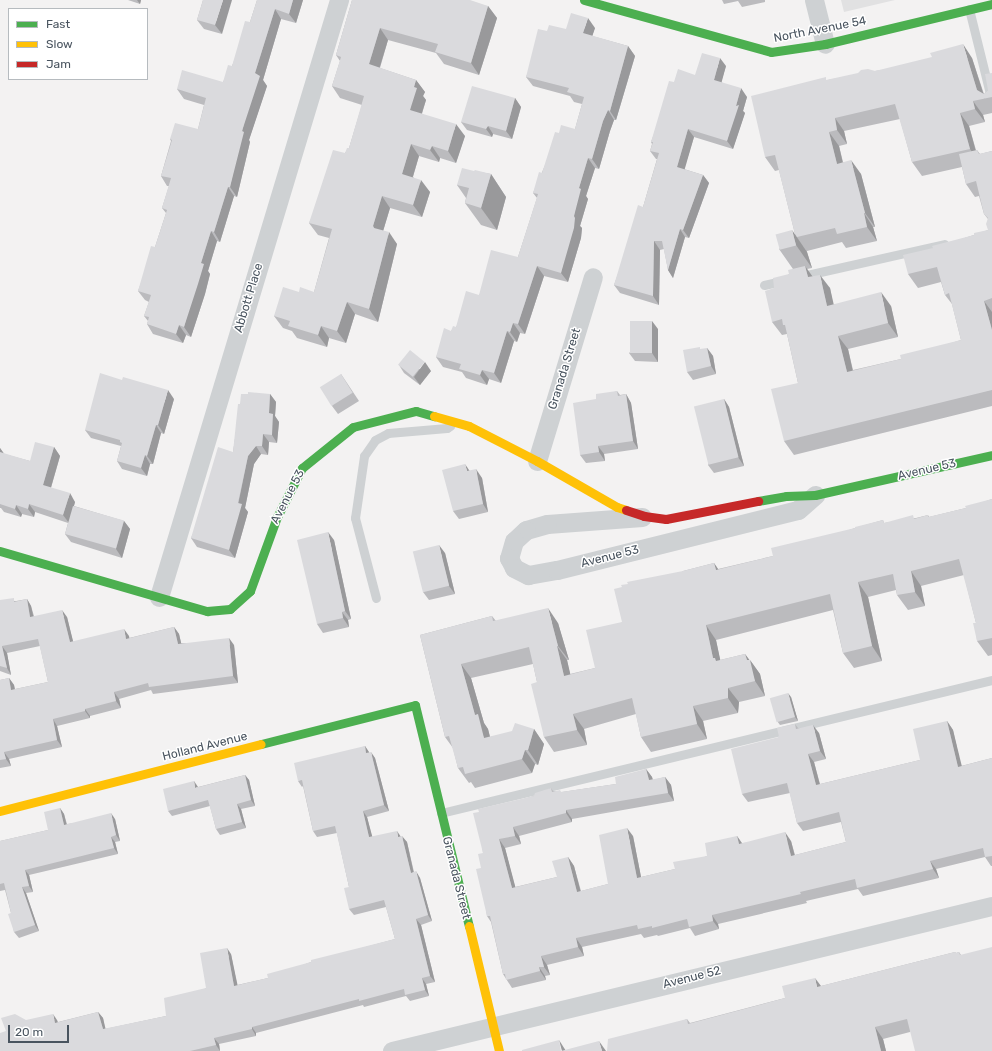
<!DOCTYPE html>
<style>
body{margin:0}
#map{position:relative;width:992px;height:1051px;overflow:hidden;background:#f3f2f2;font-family:Rubik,sans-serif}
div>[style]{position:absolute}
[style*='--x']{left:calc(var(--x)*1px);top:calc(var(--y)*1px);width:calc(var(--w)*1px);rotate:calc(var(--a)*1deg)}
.education>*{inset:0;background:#e1e1e2}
.lane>*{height:9px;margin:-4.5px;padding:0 4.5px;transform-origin:4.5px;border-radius:4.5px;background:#ced1d3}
.street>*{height:19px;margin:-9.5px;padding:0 9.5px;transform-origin:9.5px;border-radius:9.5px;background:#ced1d3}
.fast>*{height:9px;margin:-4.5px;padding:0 4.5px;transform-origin:4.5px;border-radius:4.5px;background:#4caf50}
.slow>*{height:9px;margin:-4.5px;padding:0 4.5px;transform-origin:4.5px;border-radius:4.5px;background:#ffc107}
.jam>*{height:9px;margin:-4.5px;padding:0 4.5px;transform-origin:4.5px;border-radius:4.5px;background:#c62828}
.wall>*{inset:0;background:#bbbbbe}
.shaded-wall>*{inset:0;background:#99999b}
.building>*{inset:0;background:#dadadd;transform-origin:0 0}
span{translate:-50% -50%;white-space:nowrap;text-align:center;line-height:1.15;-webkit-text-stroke:3px #fff;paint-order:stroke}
.street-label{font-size:12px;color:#49545f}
.legend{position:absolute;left:8px;top:8px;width:140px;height:72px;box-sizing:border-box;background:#fff;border:1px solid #b6bbbf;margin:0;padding:5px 7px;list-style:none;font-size:12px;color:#49545f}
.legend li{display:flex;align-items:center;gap:8px;height:20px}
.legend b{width:20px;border:1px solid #b6bbbf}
.scale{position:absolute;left:8px;top:1025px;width:61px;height:18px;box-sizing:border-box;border:2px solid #49545f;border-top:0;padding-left:5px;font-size:12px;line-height:14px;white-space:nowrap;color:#49545f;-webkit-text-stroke:3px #fff;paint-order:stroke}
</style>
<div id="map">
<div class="education">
<div style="clip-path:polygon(841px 0,895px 0,844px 12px)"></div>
</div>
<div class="lane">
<div style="--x:969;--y:9;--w:96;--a:76.1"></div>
<div style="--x:798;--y:277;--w:150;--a:-12.7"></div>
<div style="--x:764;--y:285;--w:23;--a:-13"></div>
<div style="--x:376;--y:598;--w:83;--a:-104.7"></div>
<div style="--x:355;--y:518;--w:63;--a:-81.7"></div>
<div style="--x:364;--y:456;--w:19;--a:-55"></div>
<div style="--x:375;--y:440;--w:15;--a:-28"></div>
<div style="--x:388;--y:433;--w:59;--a:-4.8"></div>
<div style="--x:447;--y:428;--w:4;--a:-34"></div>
<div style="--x:441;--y:813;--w:567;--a:-13.57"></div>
</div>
<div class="street">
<div style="--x:814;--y:0;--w:45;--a:76"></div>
<div style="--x:537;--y:461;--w:192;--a:-73.1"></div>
<div style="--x:642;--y:517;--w:95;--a:175.8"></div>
<div style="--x:547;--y:524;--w:22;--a:164"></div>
<div style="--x:526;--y:530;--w:16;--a:137"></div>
<div style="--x:514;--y:541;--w:18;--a:106"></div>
<div style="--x:509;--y:558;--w:11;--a:63"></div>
<div style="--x:514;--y:568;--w:16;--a:27"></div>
<div style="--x:528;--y:575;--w:29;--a:-10"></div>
<div style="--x:557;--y:570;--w:248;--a:-14"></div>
<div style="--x:798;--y:510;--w:23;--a:-41"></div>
<div style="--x:159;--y:597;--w:624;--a:-73.22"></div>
<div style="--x:392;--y:1051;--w:617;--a:-13.59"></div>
</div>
<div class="fast">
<div style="--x:584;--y:0;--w:194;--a:15.5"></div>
<div style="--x:771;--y:52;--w:55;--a:-8.4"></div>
<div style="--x:825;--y:44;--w:172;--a:-13.5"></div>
<div style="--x:758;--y:501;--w:28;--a:-10"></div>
<div style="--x:786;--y:496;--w:29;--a:-2"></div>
<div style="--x:815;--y:495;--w:181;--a:-12.7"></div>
<div style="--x:0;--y:551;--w:216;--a:16.2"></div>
<div style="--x:207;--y:611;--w:23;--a:-5"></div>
<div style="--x:230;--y:609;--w:27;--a:-42"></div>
<div style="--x:250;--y:591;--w:79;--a:-70"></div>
<div style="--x:277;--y:517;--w:55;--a:-63"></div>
<div style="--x:302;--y:468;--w:65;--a:-38.8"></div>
<div style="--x:353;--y:427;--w:65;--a:-14.3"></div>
<div style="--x:416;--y:411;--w:19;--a:16"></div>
<div style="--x:261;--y:744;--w:159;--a:-14.2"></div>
<div style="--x:415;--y:705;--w:228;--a:76.3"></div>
</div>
<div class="slow">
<div style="--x:434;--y:416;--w:36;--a:16"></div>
<div style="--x:469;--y:426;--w:76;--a:27.2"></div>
<div style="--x:537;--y:461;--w:92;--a:29.9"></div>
<div style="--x:617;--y:507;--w:9;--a:18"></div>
<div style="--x:0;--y:811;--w:269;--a:-14.4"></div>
<div style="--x:469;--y:926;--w:129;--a:76.5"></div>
</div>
<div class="jam">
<div style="--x:626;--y:510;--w:19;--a:18"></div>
<div style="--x:644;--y:516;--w:22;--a:8"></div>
<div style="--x:666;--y:519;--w:94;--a:-11.1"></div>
</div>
<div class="wall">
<div style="clip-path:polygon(128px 0,141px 0,140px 4px)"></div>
<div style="clip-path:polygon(203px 0,222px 34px,204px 29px,197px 20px)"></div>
<div style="clip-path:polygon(257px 0,303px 0,296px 23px,281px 19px,263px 80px,267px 86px,249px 140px,250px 142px,237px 197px,234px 196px,220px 242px,217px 241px,208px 271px,210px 274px,205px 294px,191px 337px,186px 335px,183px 343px,153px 334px,147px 324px,148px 321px,144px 316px,149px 302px,145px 300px,138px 291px,155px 247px,166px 213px,162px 208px,169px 186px,167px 186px,161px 176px,171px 141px,170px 139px,198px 129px,204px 105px,184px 99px,177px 89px,223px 82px,232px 66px,250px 22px)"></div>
<div style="clip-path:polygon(352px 0,488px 6px,497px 18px,479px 75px,444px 64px,436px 53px,388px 40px,380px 68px,416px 80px,425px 92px,423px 96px,426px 100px,422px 114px,465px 136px,456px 163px,440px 158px,439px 162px,419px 156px,413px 177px,430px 192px,422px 217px,390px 208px,383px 231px,397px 244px,378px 322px,355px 314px,346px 343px,329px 338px,327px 347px,297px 338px,292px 331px,283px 328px,274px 316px,299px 292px,314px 292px,329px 238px,318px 235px,309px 223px,345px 153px,349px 148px,362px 105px,340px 98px,332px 86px,340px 61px,336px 55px)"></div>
<div style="clip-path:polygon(722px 0,765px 0,765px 2px,742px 7px,738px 1px,724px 4px)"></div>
<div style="clip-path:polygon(595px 28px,592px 36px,628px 46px,635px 56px,616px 120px,614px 120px,610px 131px,599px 169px,595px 168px,586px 196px,588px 199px,580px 226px,582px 228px,581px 238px,568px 282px,544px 276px,525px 334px,520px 333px,517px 342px,514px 341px,501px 383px,489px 379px,487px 385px,466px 378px,462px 372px,443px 367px,436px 357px,451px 331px,456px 327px,479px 295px,518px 257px,537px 198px,533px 193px,559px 133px,575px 129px,582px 104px,574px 102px,570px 96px,533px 86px,526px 77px,547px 31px,566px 29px)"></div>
<div style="clip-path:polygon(evenodd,972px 58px,984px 94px,988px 90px,992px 73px,992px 113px,983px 115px,985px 122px,969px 126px,976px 150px,977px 150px,980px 154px,992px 151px,992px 406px,794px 455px,784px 441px,798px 383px,787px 334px,782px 335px,772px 322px,774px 288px,789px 274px,793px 269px,779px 249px,795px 234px,779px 170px,775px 171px,765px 157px,828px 80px,875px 71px,972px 58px,900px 119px,912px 162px,922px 176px,962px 167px,966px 184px,975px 197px,979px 196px,984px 214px,988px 219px,988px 230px,974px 235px,933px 248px,908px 274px,918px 288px,941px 282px,945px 295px,952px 304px,961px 340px,901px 359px,853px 370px,848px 349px,898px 337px,891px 306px,833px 304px,830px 288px,812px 276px,807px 269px,812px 268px,807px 252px,807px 251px,842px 242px,846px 248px,877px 241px,873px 227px,875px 227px,861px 174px,843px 162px,839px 146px,847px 144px,844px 131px,900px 119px)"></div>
<div style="clip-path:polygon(726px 66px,721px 82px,747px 97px,743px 111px,745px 113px,733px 149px,694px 137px,684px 169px,703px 175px,709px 183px,689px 238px,685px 237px,673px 278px,668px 270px,664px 249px,660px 250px,659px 305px,620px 293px,614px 285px,643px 207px,657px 159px,656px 159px,650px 151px,652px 144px,651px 142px,674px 82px,695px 75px)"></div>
<div style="clip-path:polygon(515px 98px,521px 107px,512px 139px,493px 134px,492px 137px,467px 130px,461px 122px)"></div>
<div style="clip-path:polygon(474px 171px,491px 174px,506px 197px,497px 230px,481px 225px,465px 203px,466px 198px,457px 185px)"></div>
<div style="clip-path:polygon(658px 329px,658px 362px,635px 361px,629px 353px)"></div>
<div style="clip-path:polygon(707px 348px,713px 356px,716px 374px,693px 380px,687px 372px)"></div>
<div style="clip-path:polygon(399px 365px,431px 371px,420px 385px,404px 373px)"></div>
<div style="clip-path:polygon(341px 374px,359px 401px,338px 414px,332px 406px)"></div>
<div style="clip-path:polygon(617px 391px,620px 395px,626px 394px,631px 403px,638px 449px,604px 454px,605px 461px,586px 463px,580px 455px,596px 399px)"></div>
<div style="clip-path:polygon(248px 394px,270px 394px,276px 402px,275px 416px,279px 422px,277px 443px,269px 442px,268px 455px,261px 454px,254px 464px,245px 508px,248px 512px,235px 558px,197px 547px,191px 538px,233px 452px,240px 404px)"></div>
<div style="clip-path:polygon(174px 399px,164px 434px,161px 433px,153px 464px,150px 464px,147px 476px,122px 469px,117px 461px,121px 446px,91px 438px,85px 430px)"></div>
<div style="clip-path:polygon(724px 399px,729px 407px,744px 466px,714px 473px,708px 465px)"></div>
<div style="clip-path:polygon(54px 447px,60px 456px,51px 488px,75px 502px,74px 506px,124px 521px,130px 529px,122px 558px,71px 542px,65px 534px,68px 523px,35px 512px,34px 517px,22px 514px,21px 517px,4px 512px,1px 508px,0 508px,0 448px,4px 454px,30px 461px)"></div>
<div style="clip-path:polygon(470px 471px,482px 478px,488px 512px,459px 519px,453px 511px)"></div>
<div style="clip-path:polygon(992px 499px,992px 655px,988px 656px,977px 641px,976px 623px,964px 575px,921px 586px,925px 606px,908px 610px,897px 595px,896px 590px,868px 597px,882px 661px,854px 668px,843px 653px,833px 610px,716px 640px,720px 660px,745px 654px,749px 660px,750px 660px,760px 674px,765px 696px,739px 702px,738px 713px,703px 721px,707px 739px,651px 752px,641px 737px,636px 714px,584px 729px,587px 745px,554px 752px,544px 737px,537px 682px,533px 664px,471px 678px,484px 723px,488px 729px,490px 737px,534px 729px,544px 744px,538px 765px,535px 764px,532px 773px,475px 788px,471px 782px,469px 783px,458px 768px,453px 748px,445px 737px,420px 635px,492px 616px,496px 621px,558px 623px,569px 660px,567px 660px,570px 674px,595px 668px,622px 622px,683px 571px,714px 563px,718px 569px,773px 556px,855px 528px,883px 520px,884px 523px,916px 518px,928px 515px,929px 517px,966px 508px)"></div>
<div style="clip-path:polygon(334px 540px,351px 619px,348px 620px,349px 627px,323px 633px,317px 624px)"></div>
<div style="clip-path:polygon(445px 553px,455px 594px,429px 600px,423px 592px)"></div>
<div style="clip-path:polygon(27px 599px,31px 606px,34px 616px,67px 617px,73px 642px,129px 636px,129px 638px,174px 627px,179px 634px,181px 643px,234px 645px,238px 683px,153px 694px,151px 690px,119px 699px,121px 708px,90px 716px,90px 718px,57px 726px,62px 747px,9px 759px,11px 766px,0 768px,0 680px,9px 678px,14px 685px,15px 689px,48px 682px,40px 646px,7px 653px,11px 675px,0 671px,0 600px,16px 601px)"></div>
<div style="clip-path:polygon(791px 697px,798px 721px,780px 725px,777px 721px)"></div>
<div style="clip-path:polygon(947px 721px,953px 730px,961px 766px,992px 758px,992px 866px,991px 866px,985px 857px,936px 869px,939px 878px,863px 896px,858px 889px,806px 901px,807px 903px,718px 924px,719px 929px,695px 936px,690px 928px,658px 936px,657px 935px,644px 938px,641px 934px,582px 947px,584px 956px,547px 965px,550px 975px,545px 976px,546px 980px,512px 988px,503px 974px,491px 922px,487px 916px,481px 868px,483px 853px,479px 812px,534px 796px,551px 788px,553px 791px,562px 792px,616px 784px,646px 769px,652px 777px,653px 780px,665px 777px,671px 785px,674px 801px,572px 819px,572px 822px,519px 836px,521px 844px,505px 848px,515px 887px,557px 877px,568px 857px,574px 866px,581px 891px,608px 884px,633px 836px,641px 877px,675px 869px,707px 856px,737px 836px,742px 843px,791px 841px,795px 855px,846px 842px,841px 822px,803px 831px,797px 823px,790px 793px,748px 802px,742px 794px,779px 737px,795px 724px,798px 728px,819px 733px,826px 759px,814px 762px,820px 784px,920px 760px)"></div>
<div style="clip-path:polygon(365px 746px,369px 753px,375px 758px,389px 811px,367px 817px,372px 837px,401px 837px,407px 842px,414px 872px,420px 878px,432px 921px,421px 925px,435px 982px,426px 984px,429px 996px,410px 1001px,406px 996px,364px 1007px,363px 1005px,256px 1033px,256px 1036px,219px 1044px,220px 1051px,0 1051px,6px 1031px,26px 1020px,57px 1020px,58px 1022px,98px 1012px,103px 1018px,105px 1029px,166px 1016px,206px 988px,231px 954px,237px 985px,268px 978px,311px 962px,395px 939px,386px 907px,354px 915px,349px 909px,349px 887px,337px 833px,317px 837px,313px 831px,303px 786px,302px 787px,298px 781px)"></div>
<div style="clip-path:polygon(245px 775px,249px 780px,255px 806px,241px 809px,246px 828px,220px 835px,216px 829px,210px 806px,172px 816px,168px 811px,198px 787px)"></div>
<div style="clip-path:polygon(60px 808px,64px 814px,67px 824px,115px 819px,120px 841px,115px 842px,118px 854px,29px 875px,33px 892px,26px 893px,39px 931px,19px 938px,14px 932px,11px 913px,5px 890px,0 891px,0 841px,48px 830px)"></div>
<div style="clip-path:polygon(955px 952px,956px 953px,959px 952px,961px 955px,910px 1032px,883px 1039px,886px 1051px,607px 1051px,687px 1019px,690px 1023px,785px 998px,821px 986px)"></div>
</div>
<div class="shaded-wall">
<div style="clip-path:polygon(137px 0,141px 0,140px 4px)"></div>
<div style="clip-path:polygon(223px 0,232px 0,222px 34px,215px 25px)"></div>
<div style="clip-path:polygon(293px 0,303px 0,296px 23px,289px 14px)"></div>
<div style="clip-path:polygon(488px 6px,497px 18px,479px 75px,471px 63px)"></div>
<div style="clip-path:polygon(275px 9px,281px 19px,263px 80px,267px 86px,249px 140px,250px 142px,237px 197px,230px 187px,255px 73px)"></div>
<div style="clip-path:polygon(588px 18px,595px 28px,590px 43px,583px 33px)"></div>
<div style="clip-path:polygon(380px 28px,388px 40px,377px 76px,369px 64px)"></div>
<div style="clip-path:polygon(963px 44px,972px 58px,985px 99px,977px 90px)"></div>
<div style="clip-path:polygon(628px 46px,635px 56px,616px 120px,610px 111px)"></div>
<div style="clip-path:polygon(720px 58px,726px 66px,720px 88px,714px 80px)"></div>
<div style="clip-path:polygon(416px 80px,425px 92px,423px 96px,426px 100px,419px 122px,410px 110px,414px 87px)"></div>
<div style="clip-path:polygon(741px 88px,747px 97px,743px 111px,745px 113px,733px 149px,727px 141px,736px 106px)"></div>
<div style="clip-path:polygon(515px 98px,521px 107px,512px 139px,506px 131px)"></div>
<div style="clip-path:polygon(973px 101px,983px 115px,985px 122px,975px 109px)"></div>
<div style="clip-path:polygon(608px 110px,614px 120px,610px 131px,599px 169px,592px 159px,603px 121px)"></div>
<div style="clip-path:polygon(960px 113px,969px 126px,979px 163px,970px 149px)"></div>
<div style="clip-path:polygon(835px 118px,844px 131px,847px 144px,837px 130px)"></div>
<div style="clip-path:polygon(456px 124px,465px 136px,456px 163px,448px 151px)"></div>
<div style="clip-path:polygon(488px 126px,493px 134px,492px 137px,486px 129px)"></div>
<div style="clip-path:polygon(688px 129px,694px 137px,683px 175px,677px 167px)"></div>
<div style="clip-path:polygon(829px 132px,839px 146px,846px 177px,837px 164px)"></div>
<div style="clip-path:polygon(411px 144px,419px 156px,410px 186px,402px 174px)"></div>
<div style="clip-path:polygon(432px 146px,440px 158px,439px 162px,430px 150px)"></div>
<div style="clip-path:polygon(588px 158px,595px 168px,586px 196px,588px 199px,580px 226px,582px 228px,581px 238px,568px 282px,561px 273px,574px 216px,579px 188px)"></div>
<div style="clip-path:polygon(851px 160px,861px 174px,875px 227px,865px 213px)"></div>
<div style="clip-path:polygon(491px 174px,506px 197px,497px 230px,481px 208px)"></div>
<div style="clip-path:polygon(703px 175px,709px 183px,689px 238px,683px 230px)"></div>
<div style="clip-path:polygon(421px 180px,430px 192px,422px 217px,413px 205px)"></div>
<div style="clip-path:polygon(228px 187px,234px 196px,220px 242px,214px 232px)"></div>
<div style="clip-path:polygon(382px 196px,390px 208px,381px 238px,373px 226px)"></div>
<div style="clip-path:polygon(864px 213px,873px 227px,877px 241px,867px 227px)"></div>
<div style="clip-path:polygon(680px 229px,685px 237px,673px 278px,668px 270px)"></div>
<div style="clip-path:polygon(792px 230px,807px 252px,812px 268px,796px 245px)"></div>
<div style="clip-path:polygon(211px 231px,217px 241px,208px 271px,210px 274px,205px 294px,191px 337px,184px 327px,201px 263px)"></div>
<div style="clip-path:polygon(389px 232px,397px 244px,378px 322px,369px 309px)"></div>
<div style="clip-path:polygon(654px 241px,660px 250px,659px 305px,653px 296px)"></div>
<div style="clip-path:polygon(537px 266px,544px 276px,525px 334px,518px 324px)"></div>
<div style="clip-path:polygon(805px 266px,815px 280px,808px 277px)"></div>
<div style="clip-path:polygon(820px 275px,830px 288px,837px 319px,827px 306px)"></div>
<div style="clip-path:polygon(881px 292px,891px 306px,898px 337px,888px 323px)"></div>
<div style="clip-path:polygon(984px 301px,992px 312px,992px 330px)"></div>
<div style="clip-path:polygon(347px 302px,355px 314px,346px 343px,337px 331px)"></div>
<div style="clip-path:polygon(652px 321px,658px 329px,658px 362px,652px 353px)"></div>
<div style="clip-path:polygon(513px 323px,520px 333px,517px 342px,510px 332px)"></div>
<div style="clip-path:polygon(179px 325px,186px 335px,183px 343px,176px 334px)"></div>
<div style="clip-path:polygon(321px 326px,329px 338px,327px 347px,318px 335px)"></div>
<div style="clip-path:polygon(507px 331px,514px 341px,501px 383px,494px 373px)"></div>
<div style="clip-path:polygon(838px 336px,848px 349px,856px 386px,847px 372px)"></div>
<div style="clip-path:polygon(707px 348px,713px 356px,716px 374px,711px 366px)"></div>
<div style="clip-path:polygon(425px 362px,431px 371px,420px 385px,414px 377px)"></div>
<div style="clip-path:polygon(482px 370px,489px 379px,487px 385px,480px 375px)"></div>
<div style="clip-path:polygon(168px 390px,174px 399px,164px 434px,158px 425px)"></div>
<div style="clip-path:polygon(270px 394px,276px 402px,275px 416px,279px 422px,277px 443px,272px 435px,269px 413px)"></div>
<div style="clip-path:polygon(626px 394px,631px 403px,638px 449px,633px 441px)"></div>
<div style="clip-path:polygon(724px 399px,729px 407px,744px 466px,738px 457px)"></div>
<div style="clip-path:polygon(156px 425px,161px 433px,153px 464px,147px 456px)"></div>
<div style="clip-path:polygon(263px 434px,269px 442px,268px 455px,262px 446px)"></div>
<div style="clip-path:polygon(256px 446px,261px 454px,254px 464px,245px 508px,248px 512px,235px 558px,229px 550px,248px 456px)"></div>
<div style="clip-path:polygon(598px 446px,604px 454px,605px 461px,599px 452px)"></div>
<div style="clip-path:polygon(54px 447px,60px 456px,49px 494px,43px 485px)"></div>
<div style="clip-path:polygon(0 448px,5px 455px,0 455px)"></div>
<div style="clip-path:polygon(145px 455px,150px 464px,147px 476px,141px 468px)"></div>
<div style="clip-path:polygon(465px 464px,471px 473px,467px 471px)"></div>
<div style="clip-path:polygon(476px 469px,482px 478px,488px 512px,483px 504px)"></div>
<div style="clip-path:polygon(70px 493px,75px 502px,69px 523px,63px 515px)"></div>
<div style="clip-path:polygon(29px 504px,35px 512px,34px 517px,28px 509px)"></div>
<div style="clip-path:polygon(16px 505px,22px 514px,21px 517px,15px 509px)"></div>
<div style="clip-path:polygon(124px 521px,130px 529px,122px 558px,116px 549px)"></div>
<div style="clip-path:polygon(328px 532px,334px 540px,351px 619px,345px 611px)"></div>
<div style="clip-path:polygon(439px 545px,445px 553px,455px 594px,449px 586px)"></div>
<div style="clip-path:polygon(714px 563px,724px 578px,716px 570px)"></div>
<div style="clip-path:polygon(911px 571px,921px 586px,925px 606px,915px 592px)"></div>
<div style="clip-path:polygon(858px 582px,868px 597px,882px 661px,872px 646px)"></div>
<div style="clip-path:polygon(27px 599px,31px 606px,35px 624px,30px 617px)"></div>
<div style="clip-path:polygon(548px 608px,558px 623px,569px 660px,558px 646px)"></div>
<div style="clip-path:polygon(62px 610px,67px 617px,75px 649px,70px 642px)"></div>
<div style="clip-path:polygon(342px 612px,348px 620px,349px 627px,343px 618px)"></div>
<div style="clip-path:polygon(706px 625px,716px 640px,722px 668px,713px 658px)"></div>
<div style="clip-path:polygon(174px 627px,179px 634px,183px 651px,178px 644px)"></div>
<div style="clip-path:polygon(124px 629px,129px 636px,131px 646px,126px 639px)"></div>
<div style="clip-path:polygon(229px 638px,234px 645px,238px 683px,233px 676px)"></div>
<div style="clip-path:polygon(2px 646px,7px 653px,11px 675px,7px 668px)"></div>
<div style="clip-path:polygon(557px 646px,567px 660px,574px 690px,564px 676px)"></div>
<div style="clip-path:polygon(745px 654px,751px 662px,750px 660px,760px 674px,765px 696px,755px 681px,747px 660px)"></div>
<div style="clip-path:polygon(461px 664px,471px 678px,484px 723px,488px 729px,494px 753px,484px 738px,475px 715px)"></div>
<div style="clip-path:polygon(9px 678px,14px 685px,16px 697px,11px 690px)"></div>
<div style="clip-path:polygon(728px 688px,739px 702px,738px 713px,728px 698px)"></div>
<div style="clip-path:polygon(114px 692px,119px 699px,121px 708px,116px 701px)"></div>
<div style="clip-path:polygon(788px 693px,791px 697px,798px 721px,795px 717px)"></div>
<div style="clip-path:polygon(693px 706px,703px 721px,707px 739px,697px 724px)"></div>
<div style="clip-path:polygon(85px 709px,90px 716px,90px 718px,85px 711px)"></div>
<div style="clip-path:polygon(573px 714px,584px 729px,587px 745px,577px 730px)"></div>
<div style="clip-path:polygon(53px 719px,57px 726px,62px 747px,57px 740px)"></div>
<div style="clip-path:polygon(947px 721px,953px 730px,964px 775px,958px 767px)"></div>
<div style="clip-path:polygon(813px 725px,819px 733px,826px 759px,820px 751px)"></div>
<div style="clip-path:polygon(534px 729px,544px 744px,538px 765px,528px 750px)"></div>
<div style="clip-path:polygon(365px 746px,369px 752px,371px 760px,366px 753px)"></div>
<div style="clip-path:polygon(525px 750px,535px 764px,532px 773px,522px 759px)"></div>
<div style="clip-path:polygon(4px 752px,9px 759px,11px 766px,6px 759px)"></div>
<div style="clip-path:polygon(371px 752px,375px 758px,389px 811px,384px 805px)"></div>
<div style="clip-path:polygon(808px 754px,814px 762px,822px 793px,816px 785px)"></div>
<div style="clip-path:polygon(646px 769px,652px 777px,655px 789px,649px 780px)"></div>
<div style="clip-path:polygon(245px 775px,249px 780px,255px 806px,251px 800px)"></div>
<div style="clip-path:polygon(665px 777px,671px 785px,674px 801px,668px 793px)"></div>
<div style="clip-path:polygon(194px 781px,198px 787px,195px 788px)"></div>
<div style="clip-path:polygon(237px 804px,241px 809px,246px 828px,242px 822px)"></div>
<div style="clip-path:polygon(60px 808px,64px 814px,68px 831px,64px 825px)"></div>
<div style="clip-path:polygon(566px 810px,572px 819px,572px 822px,566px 813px)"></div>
<div style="clip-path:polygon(363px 811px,367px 817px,374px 843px,369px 837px)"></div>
<div style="clip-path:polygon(111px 813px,115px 819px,120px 841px,116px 835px)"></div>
<div style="clip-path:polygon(513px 827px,519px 836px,521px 844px,515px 836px)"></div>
<div style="clip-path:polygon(627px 828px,633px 836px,643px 887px,637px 878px)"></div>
<div style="clip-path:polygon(397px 831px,401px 837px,398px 837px)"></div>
<div style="clip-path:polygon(785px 832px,791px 841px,797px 865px,791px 856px)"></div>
<div style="clip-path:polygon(402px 836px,407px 842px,415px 879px,411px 873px)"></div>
<div style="clip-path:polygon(737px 836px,743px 845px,739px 844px)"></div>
<div style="clip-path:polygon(111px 837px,115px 842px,118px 854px,114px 848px)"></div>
<div style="clip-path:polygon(499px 839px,505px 848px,518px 897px,512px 888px)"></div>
<div style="clip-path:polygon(568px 857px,574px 866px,583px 901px,577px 892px)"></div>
<div style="clip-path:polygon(930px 861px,936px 869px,939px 878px,933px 869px)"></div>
<div style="clip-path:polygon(25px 870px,29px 875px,33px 892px,29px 886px)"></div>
<div style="clip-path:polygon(416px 871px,420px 878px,432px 921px,428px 915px)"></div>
<div style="clip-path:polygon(22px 887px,26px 893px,39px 931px,35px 925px)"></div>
<div style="clip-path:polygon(712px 915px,718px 924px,719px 929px,713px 921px)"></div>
<div style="clip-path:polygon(416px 919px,421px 925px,435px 982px,430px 976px)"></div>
<div style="clip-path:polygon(576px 938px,582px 947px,584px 956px,578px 947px)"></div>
<div style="clip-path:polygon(227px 948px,231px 954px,239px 992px,234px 986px)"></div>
<div style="clip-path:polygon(541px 956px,547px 965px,550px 975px,544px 967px)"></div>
<div style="clip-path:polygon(539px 967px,545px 976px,546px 980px,540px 971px)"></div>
<div style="clip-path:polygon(422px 978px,426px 984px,429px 996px,425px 990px)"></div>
<div style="clip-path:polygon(815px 978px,824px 990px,817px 987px)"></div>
<div style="clip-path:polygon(98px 1012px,103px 1018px,107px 1035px,103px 1029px)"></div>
<div style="clip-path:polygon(53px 1014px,57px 1020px,59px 1029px,55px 1023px)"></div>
<div style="clip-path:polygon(252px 1027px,256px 1033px,256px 1036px,252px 1029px)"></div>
<div style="clip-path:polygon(875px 1027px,883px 1039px,886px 1051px,881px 1051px)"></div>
<div style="clip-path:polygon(214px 1038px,219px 1044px,220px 1051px,216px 1045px)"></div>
<div style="clip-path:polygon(559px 1040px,566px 1051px,562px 1051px)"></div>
<div style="clip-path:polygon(599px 1041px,606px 1051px,602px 1051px)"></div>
</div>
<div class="building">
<div style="clip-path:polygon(203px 0,223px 0,215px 25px,197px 20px)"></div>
<div style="clip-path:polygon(257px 0,293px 0,289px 14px,275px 9px,255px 73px,260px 76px,242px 131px,244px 132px,230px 187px,228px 187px,214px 232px,211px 231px,201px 263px,204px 264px,198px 284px,184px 327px,179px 325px,176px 334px,147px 324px,149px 317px,144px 316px,151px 295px,138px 291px,151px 246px,155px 247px,167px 210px,162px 208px,171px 178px,161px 176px,172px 140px,170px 139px,175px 123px,198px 129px,206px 98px,177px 89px,182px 70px,223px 82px,228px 65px,232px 66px,245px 21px,250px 22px)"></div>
<div style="clip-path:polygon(352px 0,470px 0,488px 6px,471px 63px,435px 52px,438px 44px,380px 28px,369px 64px,416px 80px,414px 87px,417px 88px,410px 110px,456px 124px,448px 151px,432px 146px,430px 150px,411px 144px,402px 174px,421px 180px,413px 205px,382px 196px,373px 226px,374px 228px,389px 232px,369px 309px,347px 302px,337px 331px,321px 326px,318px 335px,288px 326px,290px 321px,274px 316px,283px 287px,299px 292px,300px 287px,314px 292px,332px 229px,309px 223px,333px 150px,345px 153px,347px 148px,349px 148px,364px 96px,332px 86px,341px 57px,336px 55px)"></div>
<div style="clip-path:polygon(571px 13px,588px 18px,583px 33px,628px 46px,610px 111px,608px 110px,603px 121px,592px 159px,588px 158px,579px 188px,581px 189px,574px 216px,575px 218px,574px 228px,561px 273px,537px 266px,518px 324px,513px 323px,510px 332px,507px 331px,494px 373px,482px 370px,480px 375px,459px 369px,461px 364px,436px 357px,444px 328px,451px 331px,453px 326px,456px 327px,466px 291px,479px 295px,491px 250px,518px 257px,538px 194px,533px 193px,539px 172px,542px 173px,555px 132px,559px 133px,561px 125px,575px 129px,584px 97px,567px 92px,569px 88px,526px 77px,538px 29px,547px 31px,549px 25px,566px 29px)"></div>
<div style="clip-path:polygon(963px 44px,977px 90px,984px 94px,988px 90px,985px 74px,992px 73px,992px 97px,973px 101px,975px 109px,960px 113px,970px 149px,912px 162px,895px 104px,835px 118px,837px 130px,829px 132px,837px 164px,851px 160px,865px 213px,864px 213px,867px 227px,837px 234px,835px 228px,797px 237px,795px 234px,775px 155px,765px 157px,751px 96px,826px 77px,826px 80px,858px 73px,861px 70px,868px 69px,875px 71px,932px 57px,930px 53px)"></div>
<div style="clip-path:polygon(702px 53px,720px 58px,714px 80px,741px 88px,736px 106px,739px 105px,727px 141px,688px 129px,677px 167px,703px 175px,683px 230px,680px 229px,668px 270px,662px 241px,654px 241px,653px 296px,614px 285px,638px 205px,643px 207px,659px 153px,650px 151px,653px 142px,651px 142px,669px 81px,674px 82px,678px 69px,695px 75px)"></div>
<div style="clip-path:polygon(472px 86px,515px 98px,506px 131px,488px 126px,486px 129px,461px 122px)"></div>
<div style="clip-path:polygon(977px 150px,979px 154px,992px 151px,992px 298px,984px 301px,992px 330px,992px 390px,784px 441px,771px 389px,798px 383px,785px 325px,783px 325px,782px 319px,772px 322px,765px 291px,774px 288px,773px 278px,789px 274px,788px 270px,805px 266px,808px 277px,820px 275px,827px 306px,881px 292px,888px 323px,838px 336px,847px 372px,901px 359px,900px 355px,961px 340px,949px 293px,945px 295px,937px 267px,908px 274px,903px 255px,933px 248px,932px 246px,974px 235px,974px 233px,988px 230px,986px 224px,988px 218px,984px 214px,976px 181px,966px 184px,959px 154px)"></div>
<div style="clip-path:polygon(462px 168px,474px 171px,475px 170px,491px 174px,481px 208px,465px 203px,469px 188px,457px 185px)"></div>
<div style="left:792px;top:230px;width:16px;height:17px;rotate:75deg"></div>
<div style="left:630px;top:321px;width:22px;height:32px"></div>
<div style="clip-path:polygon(700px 347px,700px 349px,707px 348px,711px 366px,687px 372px,683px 350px)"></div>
<div style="left:410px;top:350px;width:19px;height:19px;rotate:39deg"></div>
<div style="clip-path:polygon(100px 373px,122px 380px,123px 377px,168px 390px,158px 425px,156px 425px,147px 456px,145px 455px,141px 468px,117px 461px,122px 443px,120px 442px,120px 440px,85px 430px)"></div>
<div style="left:341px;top:374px;width:22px;height:25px;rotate:58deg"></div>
<div style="clip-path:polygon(617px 391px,618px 396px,626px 394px,633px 441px,598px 446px,599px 452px,580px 455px,573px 403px,596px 399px,596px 394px)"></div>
<div style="clip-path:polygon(248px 392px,270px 394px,269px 413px,273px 414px,272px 435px,263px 434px,262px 446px,256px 446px,248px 456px,238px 503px,242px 504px,229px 550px,191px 538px,218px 447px,233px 452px,238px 404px,240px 404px,241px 394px,248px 394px)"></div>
<div style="left:724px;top:399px;width:60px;height:31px;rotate:76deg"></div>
<div style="clip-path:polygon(35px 442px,54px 447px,43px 485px,70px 493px,63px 515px,29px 504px,28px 509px,16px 505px,15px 509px,0 504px,0 452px,30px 461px)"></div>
<div style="clip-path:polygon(465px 464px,467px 471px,476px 469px,483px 504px,453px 511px,442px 470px)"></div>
<div style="clip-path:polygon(992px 499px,992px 638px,977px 641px,973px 623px,976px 623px,959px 559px,911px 571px,915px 592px,897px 595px,893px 574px,858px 582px,872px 646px,843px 653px,830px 594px,706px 625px,713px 658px,715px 658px,716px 661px,745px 654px,747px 660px,750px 660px,755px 681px,728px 688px,728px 698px,693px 706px,697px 724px,641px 737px,632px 698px,573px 714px,577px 730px,544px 737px,531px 684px,537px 682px,529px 647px,461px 664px,475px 715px,478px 714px,484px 738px,512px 731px,515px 723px,534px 729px,528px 750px,525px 750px,522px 759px,465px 774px,463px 767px,458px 768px,449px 736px,445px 737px,420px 635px,492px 616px,493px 621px,548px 608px,558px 646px,557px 646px,564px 676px,595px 668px,586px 630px,622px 622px,614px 589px,622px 587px,621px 585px,628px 584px,627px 582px,683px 571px,714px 563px,716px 570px,773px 556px,771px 548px,855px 528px,855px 527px,883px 520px,884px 523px,913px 515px,914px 519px,928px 515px,928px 517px,966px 508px,965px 506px)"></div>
<div style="left:73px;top:506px;width:53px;height:29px;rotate:16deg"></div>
<div style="clip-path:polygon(328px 532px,345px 611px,342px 612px,343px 618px,317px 624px,297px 540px)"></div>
<div style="left:439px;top:545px;width:42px;height:27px;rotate:76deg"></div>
<div style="clip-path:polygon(14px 598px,14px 602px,27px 599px,30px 617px,62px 610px,70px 642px,124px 629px,126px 639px,174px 627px,178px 644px,229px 638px,233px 676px,149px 687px,148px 683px,114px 692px,116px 701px,85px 709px,85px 711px,53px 719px,57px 740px,4px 752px,6px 759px,0 760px,0 680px,9px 678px,11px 690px,48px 682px,38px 639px,2px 646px,7px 668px,0 666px,0 600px)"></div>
<div style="left:788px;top:693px;width:25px;height:19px;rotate:74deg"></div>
<div style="clip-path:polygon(947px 721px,958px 767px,992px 758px,992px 856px,985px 857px,983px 848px,930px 861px,933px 869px,857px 888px,855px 879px,800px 892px,801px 894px,712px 915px,713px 921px,689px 927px,687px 919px,652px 928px,652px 926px,638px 929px,637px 925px,576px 938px,578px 947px,541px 956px,544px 967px,539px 967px,540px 971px,506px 980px,505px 974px,503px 974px,490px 916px,487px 916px,476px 869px,481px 868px,478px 854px,483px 853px,473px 813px,479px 812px,478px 809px,534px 796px,535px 793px,551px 788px,552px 792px,560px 790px,561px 792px,616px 784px,615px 777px,646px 769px,649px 780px,665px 777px,668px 793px,566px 810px,566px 813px,513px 827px,515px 836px,499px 839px,512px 888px,557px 877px,552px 861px,568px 857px,577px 892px,608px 884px,599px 835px,627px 828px,637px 878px,675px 869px,673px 862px,707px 856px,705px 843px,737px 836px,739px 844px,785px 832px,791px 856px,846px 842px,839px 812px,797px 823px,787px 783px,742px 794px,731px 749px,779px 737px,777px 728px,795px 724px,796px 729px,813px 725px,820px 751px,808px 754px,816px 785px,920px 760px,913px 729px)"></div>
<div style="clip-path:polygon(365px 746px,366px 753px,371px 752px,384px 805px,363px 811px,369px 837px,397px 831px,398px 837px,402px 836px,411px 873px,416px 871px,428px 915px,416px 919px,430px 976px,422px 978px,425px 990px,405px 995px,404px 989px,359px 1001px,359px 999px,252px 1027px,252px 1029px,214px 1038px,216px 1045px,190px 1051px,0 1051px,0 1033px,6px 1031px,1px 1018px,15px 1014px,26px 1020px,53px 1014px,55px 1023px,98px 1012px,103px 1029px,166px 1016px,164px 998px,206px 988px,200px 953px,227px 948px,234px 986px,268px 978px,267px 974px,311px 962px,311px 960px,395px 939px,384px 900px,349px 909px,344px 888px,349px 887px,335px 826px,313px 831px,302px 780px,298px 781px,294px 763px)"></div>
<div style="clip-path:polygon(245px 775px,251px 800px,237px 804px,242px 822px,216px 829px,208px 800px,168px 811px,163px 789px,194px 781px,195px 788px)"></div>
<div style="clip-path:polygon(60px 808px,64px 825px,111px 813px,116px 835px,111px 837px,114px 848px,25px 870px,29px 886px,22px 887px,35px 925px,14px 932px,8px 914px,11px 913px,4px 883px,0 884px,0 841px,48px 830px,44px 812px)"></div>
<div style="clip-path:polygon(992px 947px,992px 1051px,915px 1051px,907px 1019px,875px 1027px,881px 1051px,607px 1051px,608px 1039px,687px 1019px,688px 1024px,785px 998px,782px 986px,815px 978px,817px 987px,955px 952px,956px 953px,959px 952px,960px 955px)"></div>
<div style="clip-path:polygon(559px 1040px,561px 1051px,599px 1041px,602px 1051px,522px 1051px,522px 1050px)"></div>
</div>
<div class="street-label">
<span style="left:820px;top:30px;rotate:-11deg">North Avenue 54</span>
<span style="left:249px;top:298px;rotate:-73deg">Abbott Place</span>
<span style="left:565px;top:369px;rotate:-73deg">Granada Street</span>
<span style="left:927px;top:470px;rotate:-13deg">Avenue 53</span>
<span style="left:288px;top:497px;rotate:-63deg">Avenue 53</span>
<span style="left:610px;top:557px;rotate:-14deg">Avenue 53</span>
<span style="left:205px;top:747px;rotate:-14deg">Holland Avenue</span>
<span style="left:456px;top:878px;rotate:76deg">Granada Street</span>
<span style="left:692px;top:978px;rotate:-14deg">Avenue 52</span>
</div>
<ul class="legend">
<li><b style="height:5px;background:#4caf50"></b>Fast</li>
<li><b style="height:5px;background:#ffc107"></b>Slow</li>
<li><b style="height:5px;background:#c62828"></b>Jam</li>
</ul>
<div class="scale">20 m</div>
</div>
